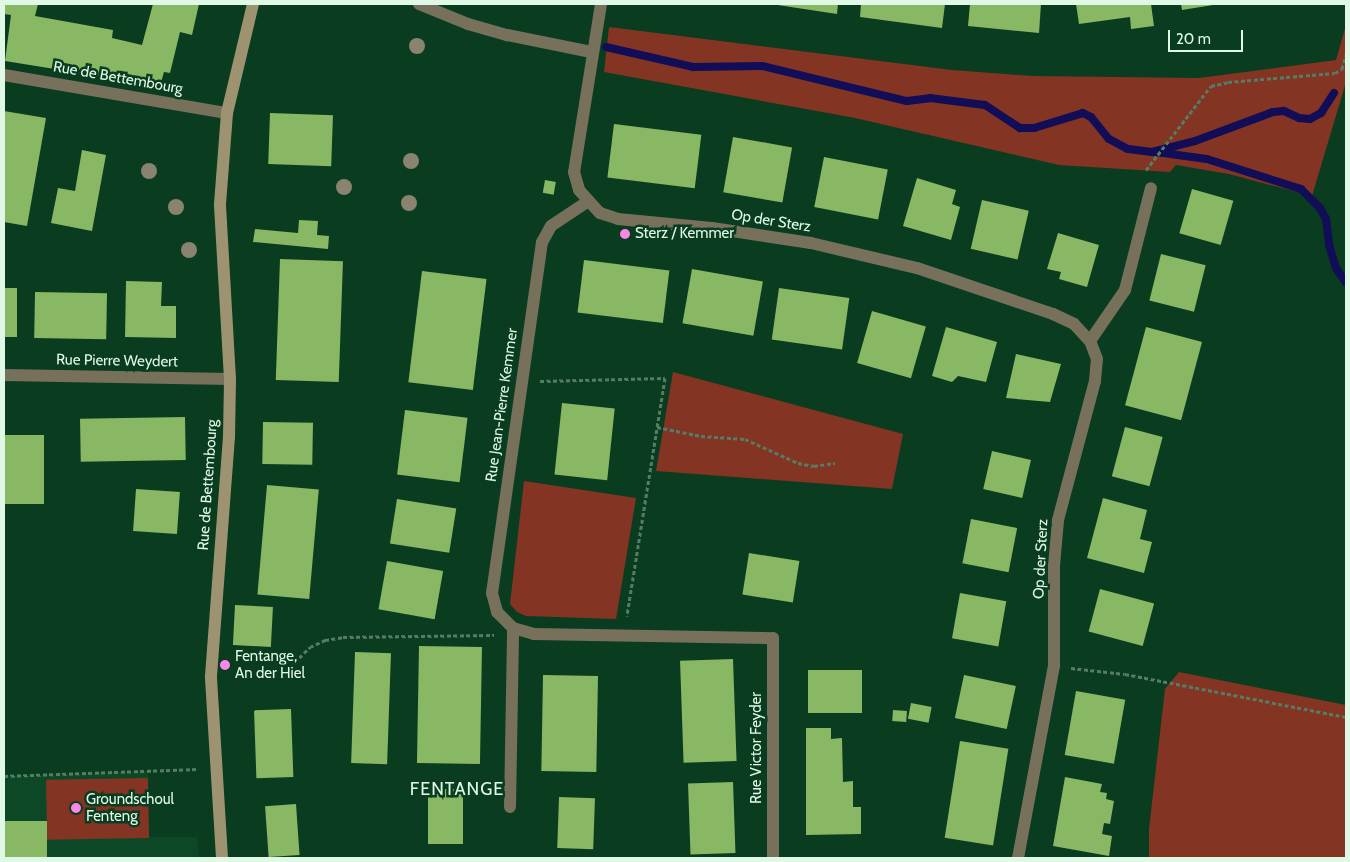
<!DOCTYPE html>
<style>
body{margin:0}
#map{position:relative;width:1350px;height:862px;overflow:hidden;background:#0a3c20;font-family:Cabin,sans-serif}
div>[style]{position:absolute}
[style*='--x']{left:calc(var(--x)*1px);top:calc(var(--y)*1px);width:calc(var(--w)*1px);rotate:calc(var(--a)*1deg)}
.built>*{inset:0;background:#0c4826}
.green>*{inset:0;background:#843423;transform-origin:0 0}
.stream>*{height:8px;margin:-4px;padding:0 4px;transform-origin:4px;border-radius:4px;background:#110d57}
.building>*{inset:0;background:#88b864;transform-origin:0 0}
.path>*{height:3px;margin-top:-1.5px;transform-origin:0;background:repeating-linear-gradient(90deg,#547d64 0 4px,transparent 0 6.5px)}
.street>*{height:12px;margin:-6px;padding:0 6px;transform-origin:6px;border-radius:6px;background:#77715b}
.secondary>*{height:12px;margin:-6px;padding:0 6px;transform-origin:6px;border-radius:6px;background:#9e9371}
.trees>*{width:16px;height:16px;margin:-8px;border-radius:50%;background:#898370}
.dots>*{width:14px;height:14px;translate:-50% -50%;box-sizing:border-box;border:2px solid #0a3c20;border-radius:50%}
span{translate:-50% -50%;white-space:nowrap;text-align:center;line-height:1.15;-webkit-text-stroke:5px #0a3c20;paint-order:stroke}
.street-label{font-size:15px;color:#e0f9e6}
.poi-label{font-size:15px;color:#e0f9e6}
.left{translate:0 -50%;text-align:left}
.quarter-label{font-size:18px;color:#e0f9e6;letter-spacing:1px}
.frame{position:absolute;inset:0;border:5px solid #e0f9e6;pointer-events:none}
.scale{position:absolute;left:1168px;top:30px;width:75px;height:22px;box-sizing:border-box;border:2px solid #e0f9e6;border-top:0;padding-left:6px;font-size:15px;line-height:18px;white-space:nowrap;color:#e0f9e6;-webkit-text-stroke:4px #0a3c20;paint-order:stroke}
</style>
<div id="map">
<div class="built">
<div style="clip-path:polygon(148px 771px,149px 837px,197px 837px,199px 858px,4px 858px,4px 776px)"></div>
</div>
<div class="green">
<div style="clip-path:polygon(1346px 25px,1346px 82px,1312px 196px,1229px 174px,1176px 165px,1170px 172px,1059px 165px,855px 118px,604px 72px,609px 27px,952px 70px,1033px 76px,1199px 78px,1336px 60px)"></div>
<div style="clip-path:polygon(673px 372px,903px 434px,892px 489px,656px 471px)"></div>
<div style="clip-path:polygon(524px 481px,636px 498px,616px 619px,526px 616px,517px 612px,510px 604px)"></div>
<div style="clip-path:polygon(1179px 672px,1346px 705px,1346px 858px,1149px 858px,1149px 829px,1165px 689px)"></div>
<div style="left:148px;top:778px;width:60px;height:102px;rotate:89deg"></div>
</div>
<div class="stream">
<div style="--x:606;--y:47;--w:89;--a:12.9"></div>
<div style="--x:693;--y:67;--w:69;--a:-0.8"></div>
<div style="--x:762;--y:66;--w:149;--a:13.6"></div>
<div style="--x:907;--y:101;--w:23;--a:-7"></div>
<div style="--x:930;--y:98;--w:55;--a:7.3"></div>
<div style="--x:985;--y:105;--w:42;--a:33.3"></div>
<div style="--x:1020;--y:128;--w:14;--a:0"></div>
<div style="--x:1034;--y:128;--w:51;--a:-17"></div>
<div style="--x:1083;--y:113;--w:9;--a:27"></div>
<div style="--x:1091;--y:117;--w:28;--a:51"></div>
<div style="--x:1109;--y:139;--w:21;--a:28"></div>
<div style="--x:1128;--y:149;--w:24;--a:7"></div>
<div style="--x:1152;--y:152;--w:44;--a:-14.3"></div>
<div style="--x:1195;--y:141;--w:83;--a:-20.4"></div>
<div style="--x:1273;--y:112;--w:11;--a:-5"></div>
<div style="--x:1284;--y:111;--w:17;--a:25"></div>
<div style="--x:1299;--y:118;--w:11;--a:5"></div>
<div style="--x:1310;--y:119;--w:13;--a:-29"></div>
<div style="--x:1321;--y:113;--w:24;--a:-57"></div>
<div style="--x:1156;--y:152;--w:51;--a:7.8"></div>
<div style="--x:1207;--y:159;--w:99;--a:17.7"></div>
<div style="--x:1301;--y:189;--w:27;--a:45"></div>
<div style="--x:1320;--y:208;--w:13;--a:61"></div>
<div style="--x:1326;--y:219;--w:26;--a:83"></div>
<div style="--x:1329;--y:245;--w:24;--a:73"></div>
<div style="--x:1336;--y:268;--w:18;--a:56"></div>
</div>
<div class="building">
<div style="clip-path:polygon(4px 4px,38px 4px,35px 16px,113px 30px,112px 38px,142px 45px,153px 4px,199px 4px,192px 35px,180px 32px,170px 73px,164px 72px,160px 86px,5px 61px,11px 15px,4px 14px)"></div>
<div style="clip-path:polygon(771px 4px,838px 4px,837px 14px)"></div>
<div style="clip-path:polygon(861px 4px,945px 4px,942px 28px,860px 17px)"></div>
<div style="clip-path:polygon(970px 4px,1041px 4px,1039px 33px,968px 26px)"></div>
<div style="clip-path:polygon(1076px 4px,1151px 4px,1154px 26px,1131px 29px,1130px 17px,1079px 24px)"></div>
<div style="clip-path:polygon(1181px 4px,1213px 4px,1213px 5px,1182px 10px)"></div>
<div style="clip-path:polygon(4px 111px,46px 118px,27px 226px,4px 222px)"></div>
<div style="left:270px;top:113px;width:63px;height:51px;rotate:2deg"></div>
<div style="left:614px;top:124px;width:88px;height:54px;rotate:7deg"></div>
<div style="left:733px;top:137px;width:60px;height:56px;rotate:10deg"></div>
<div style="clip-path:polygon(82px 150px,106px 155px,92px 231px,51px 223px,58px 188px,75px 191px)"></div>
<div style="left:824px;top:157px;width:65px;height:51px;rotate:11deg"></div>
<div style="clip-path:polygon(917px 178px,956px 190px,952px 204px,960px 207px,951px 240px,903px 226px)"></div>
<div style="left:545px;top:180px;width:11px;height:13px;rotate:10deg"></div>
<div style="left:1192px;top:189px;width:43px;height:46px;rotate:16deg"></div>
<div style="left:982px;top:200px;width:48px;height:50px;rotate:13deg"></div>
<div style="clip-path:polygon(299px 220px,318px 221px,317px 235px,329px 236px,328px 249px,253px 242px,255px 229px,298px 233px)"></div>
<div style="clip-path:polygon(1058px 233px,1099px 245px,1087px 287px,1059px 279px,1061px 272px,1047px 269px)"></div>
<div style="left:1161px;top:254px;width:46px;height:48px;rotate:14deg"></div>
<div style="left:280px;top:259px;width:63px;height:121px;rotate:2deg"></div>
<div style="left:584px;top:260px;width:86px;height:53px;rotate:7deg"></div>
<div style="left:692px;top:269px;width:72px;height:55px;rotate:10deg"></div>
<div style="left:422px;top:271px;width:65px;height:112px;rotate:7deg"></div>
<div style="clip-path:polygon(126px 281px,162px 282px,161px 306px,176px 306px,176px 338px,125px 337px)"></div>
<div style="left:4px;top:288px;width:13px;height:49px"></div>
<div style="left:779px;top:288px;width:71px;height:52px;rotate:8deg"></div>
<div style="left:35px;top:292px;width:72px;height:46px;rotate:1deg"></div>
<div style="left:872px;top:311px;width:56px;height:54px;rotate:16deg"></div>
<div style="clip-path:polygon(946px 327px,997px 342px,986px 382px,958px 376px,952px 382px,932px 376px)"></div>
<div style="left:1146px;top:327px;width:58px;height:81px;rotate:15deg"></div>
<div style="clip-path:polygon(1016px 354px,1061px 364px,1050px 402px,1006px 398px)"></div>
<div style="left:562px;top:403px;width:53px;height:72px;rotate:6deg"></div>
<div style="left:405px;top:410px;width:63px;height:65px;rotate:7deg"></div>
<div style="left:185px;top:417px;width:43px;height:105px;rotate:89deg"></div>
<div style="left:263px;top:422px;width:50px;height:42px;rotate:1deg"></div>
<div style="left:1125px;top:427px;width:39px;height:51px;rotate:15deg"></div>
<div style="left:4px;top:435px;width:40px;height:69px"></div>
<div style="left:992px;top:451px;width:40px;height:39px;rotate:13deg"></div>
<div style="left:267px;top:485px;width:52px;height:110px;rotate:5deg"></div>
<div style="left:136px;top:489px;width:44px;height:42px;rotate:4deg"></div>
<div style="clip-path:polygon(1103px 498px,1147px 510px,1140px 539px,1152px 542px,1144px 573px,1087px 558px)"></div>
<div style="left:397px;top:499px;width:60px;height:45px;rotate:9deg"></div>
<div style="left:971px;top:519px;width:47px;height:45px;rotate:11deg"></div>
<div style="left:749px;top:553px;width:51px;height:42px;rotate:9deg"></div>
<div style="left:387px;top:561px;width:57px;height:49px;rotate:10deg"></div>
<div style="left:1100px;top:589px;width:56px;height:44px;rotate:15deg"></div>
<div style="left:960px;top:593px;width:47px;height:46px;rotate:10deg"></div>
<div style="left:235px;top:605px;width:38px;height:40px;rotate:3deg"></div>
<div style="left:419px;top:646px;width:63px;height:117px;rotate:1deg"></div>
<div style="left:355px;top:652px;width:36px;height:111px;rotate:2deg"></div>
<div style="left:733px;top:659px;width:102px;height:53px;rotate:88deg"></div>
<div style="left:862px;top:670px;width:43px;height:54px;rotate:90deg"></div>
<div style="left:543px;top:675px;width:55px;height:96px;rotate:1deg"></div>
<div style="left:964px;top:675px;width:53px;height:44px;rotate:12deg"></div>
<div style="left:1076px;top:691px;width:50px;height:65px;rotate:10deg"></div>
<div style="left:911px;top:703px;width:21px;height:16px;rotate:11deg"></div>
<div style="left:291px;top:709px;width:68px;height:37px;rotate:88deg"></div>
<div style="left:893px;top:710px;width:14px;height:11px;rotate:4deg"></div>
<div style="clip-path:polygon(806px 728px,831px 728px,831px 739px,842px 738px,843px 782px,853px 781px,853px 807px,861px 807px,861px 834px,806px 835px)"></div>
<div style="left:960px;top:741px;width:49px;height:98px;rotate:9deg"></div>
<div style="clip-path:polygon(1065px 777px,1102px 784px,1100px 792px,1107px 793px,1106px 799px,1114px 801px,1110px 824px,1104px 823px,1102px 834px,1112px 836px,1109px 856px,1053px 846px)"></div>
<div style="left:733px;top:782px;width:71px;height:45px;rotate:88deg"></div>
<div style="left:428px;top:789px;width:35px;height:55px"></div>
<div style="left:559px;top:797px;width:36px;height:51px;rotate:2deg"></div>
<div style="left:296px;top:804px;width:51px;height:31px;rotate:86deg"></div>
<div style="left:4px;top:821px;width:43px;height:37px"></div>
</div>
<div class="path">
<div style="--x:1146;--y:170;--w:106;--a:-52.3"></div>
<div style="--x:1211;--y:86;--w:17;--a:-13"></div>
<div style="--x:1228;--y:82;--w:107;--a:-4.8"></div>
<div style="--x:1335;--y:73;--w:8;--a:-30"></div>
<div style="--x:1342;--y:69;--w:15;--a:-74"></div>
<div style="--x:540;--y:381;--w:125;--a:-1.4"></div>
<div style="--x:665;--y:378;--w:241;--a:99.1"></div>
<div style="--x:657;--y:427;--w:45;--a:11.6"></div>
<div style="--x:701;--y:436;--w:44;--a:3.9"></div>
<div style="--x:745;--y:439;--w:58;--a:24.4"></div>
<div style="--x:798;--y:463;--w:16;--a:11"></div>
<div style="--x:814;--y:466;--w:21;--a:-8"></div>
<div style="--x:1071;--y:668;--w:54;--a:6.3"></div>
<div style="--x:1125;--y:674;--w:225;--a:11"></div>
<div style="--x:281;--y:676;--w:41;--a:-45"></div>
<div style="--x:310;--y:647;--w:17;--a:-25"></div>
<div style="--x:325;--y:640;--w:18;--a:-9"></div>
<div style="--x:343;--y:637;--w:151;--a:-0.8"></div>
<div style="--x:4;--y:776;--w:194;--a:-2.1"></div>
</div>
<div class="street">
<div style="--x:419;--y:4;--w:53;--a:22.2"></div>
<div style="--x:468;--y:24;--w:41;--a:15.8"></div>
<div style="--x:507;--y:35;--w:86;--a:11.4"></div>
<div style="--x:601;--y:4;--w:170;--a:99.1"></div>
<div style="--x:574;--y:172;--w:19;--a:74"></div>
<div style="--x:579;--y:190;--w:31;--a:48"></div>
<div style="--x:600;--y:213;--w:19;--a:18"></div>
<div style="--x:618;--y:219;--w:94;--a:5.5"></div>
<div style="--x:712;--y:228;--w:100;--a:8.6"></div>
<div style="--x:811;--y:243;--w:109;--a:13.3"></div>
<div style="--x:917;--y:268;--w:144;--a:18.7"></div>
<div style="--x:1053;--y:314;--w:23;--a:25"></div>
<div style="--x:1074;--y:324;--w:23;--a:47"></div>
<div style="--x:4;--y:75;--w:226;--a:9.7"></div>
<div style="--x:587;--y:202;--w:43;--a:146.3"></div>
<div style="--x:551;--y:226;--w:18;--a:119"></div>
<div style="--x:542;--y:242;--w:355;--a:98.1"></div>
<div style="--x:492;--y:593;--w:20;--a:75"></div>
<div style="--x:497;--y:612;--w:23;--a:45"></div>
<div style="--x:513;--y:628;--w:22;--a:16"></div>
<div style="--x:534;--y:634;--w:239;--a:1"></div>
<div style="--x:773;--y:638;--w:220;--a:90"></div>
<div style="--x:4;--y:375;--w:226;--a:1"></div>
<div style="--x:510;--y:807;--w:179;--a:-89"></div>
<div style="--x:1018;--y:858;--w:195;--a:-79.4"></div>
<div style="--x:1054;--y:666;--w:100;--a:-90"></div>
<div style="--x:1054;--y:566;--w:46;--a:-85"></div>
<div style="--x:1058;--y:520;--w:144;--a:-75.1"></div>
<div style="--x:1095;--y:381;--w:22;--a:-85"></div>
<div style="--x:1097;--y:359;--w:19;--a:-111"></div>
<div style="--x:1090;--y:341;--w:62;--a:-55.5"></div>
<div style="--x:1125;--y:290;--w:105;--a:-75.7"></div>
</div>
<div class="secondary">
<div style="--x:222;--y:858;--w:182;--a:-93.5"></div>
<div style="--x:211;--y:676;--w:240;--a:-85.7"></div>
<div style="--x:229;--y:437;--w:58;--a:-89"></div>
<div style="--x:230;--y:379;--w:175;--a:-93.3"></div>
<div style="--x:220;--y:204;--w:91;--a:-85.6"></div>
<div style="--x:227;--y:113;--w:112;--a:-76.6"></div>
</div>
<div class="trees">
<div style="left:417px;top:46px"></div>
<div style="left:411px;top:161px"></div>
<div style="left:149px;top:171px"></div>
<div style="left:344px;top:187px"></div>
<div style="left:409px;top:203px"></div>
<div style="left:176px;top:207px"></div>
<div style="left:189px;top:250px"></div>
</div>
<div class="dots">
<div style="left:625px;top:234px;background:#fa87e7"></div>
<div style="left:225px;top:665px;background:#fa87e7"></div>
<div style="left:76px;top:808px;background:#fa87e7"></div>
</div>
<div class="street-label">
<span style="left:118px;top:78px;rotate:10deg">Rue de Bettembourg</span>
<span style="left:771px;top:221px;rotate:9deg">Op der Sterz</span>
<span style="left:117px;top:361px;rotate:1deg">Rue Pierre Weydert</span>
<span style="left:502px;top:405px;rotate:-82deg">Rue Jean-Pierre Kemmer</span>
<span style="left:208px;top:485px;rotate:-86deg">Rue de Bettembourg</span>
<span style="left:1041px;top:559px;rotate:-87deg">Op der Sterz</span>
<span style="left:757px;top:748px;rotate:-90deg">Rue Victor Feyder</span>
</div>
<div class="poi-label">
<span class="left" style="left:635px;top:234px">Sterz / Kemmer</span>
<span class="left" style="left:235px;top:665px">Fentange,<br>An der Hiel</span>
<span class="left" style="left:86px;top:808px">Groundschoul<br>Fenteng</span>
</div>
<div class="quarter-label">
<span style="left:457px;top:789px">FENTANGE</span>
</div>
<div class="frame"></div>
<div class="scale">20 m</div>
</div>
